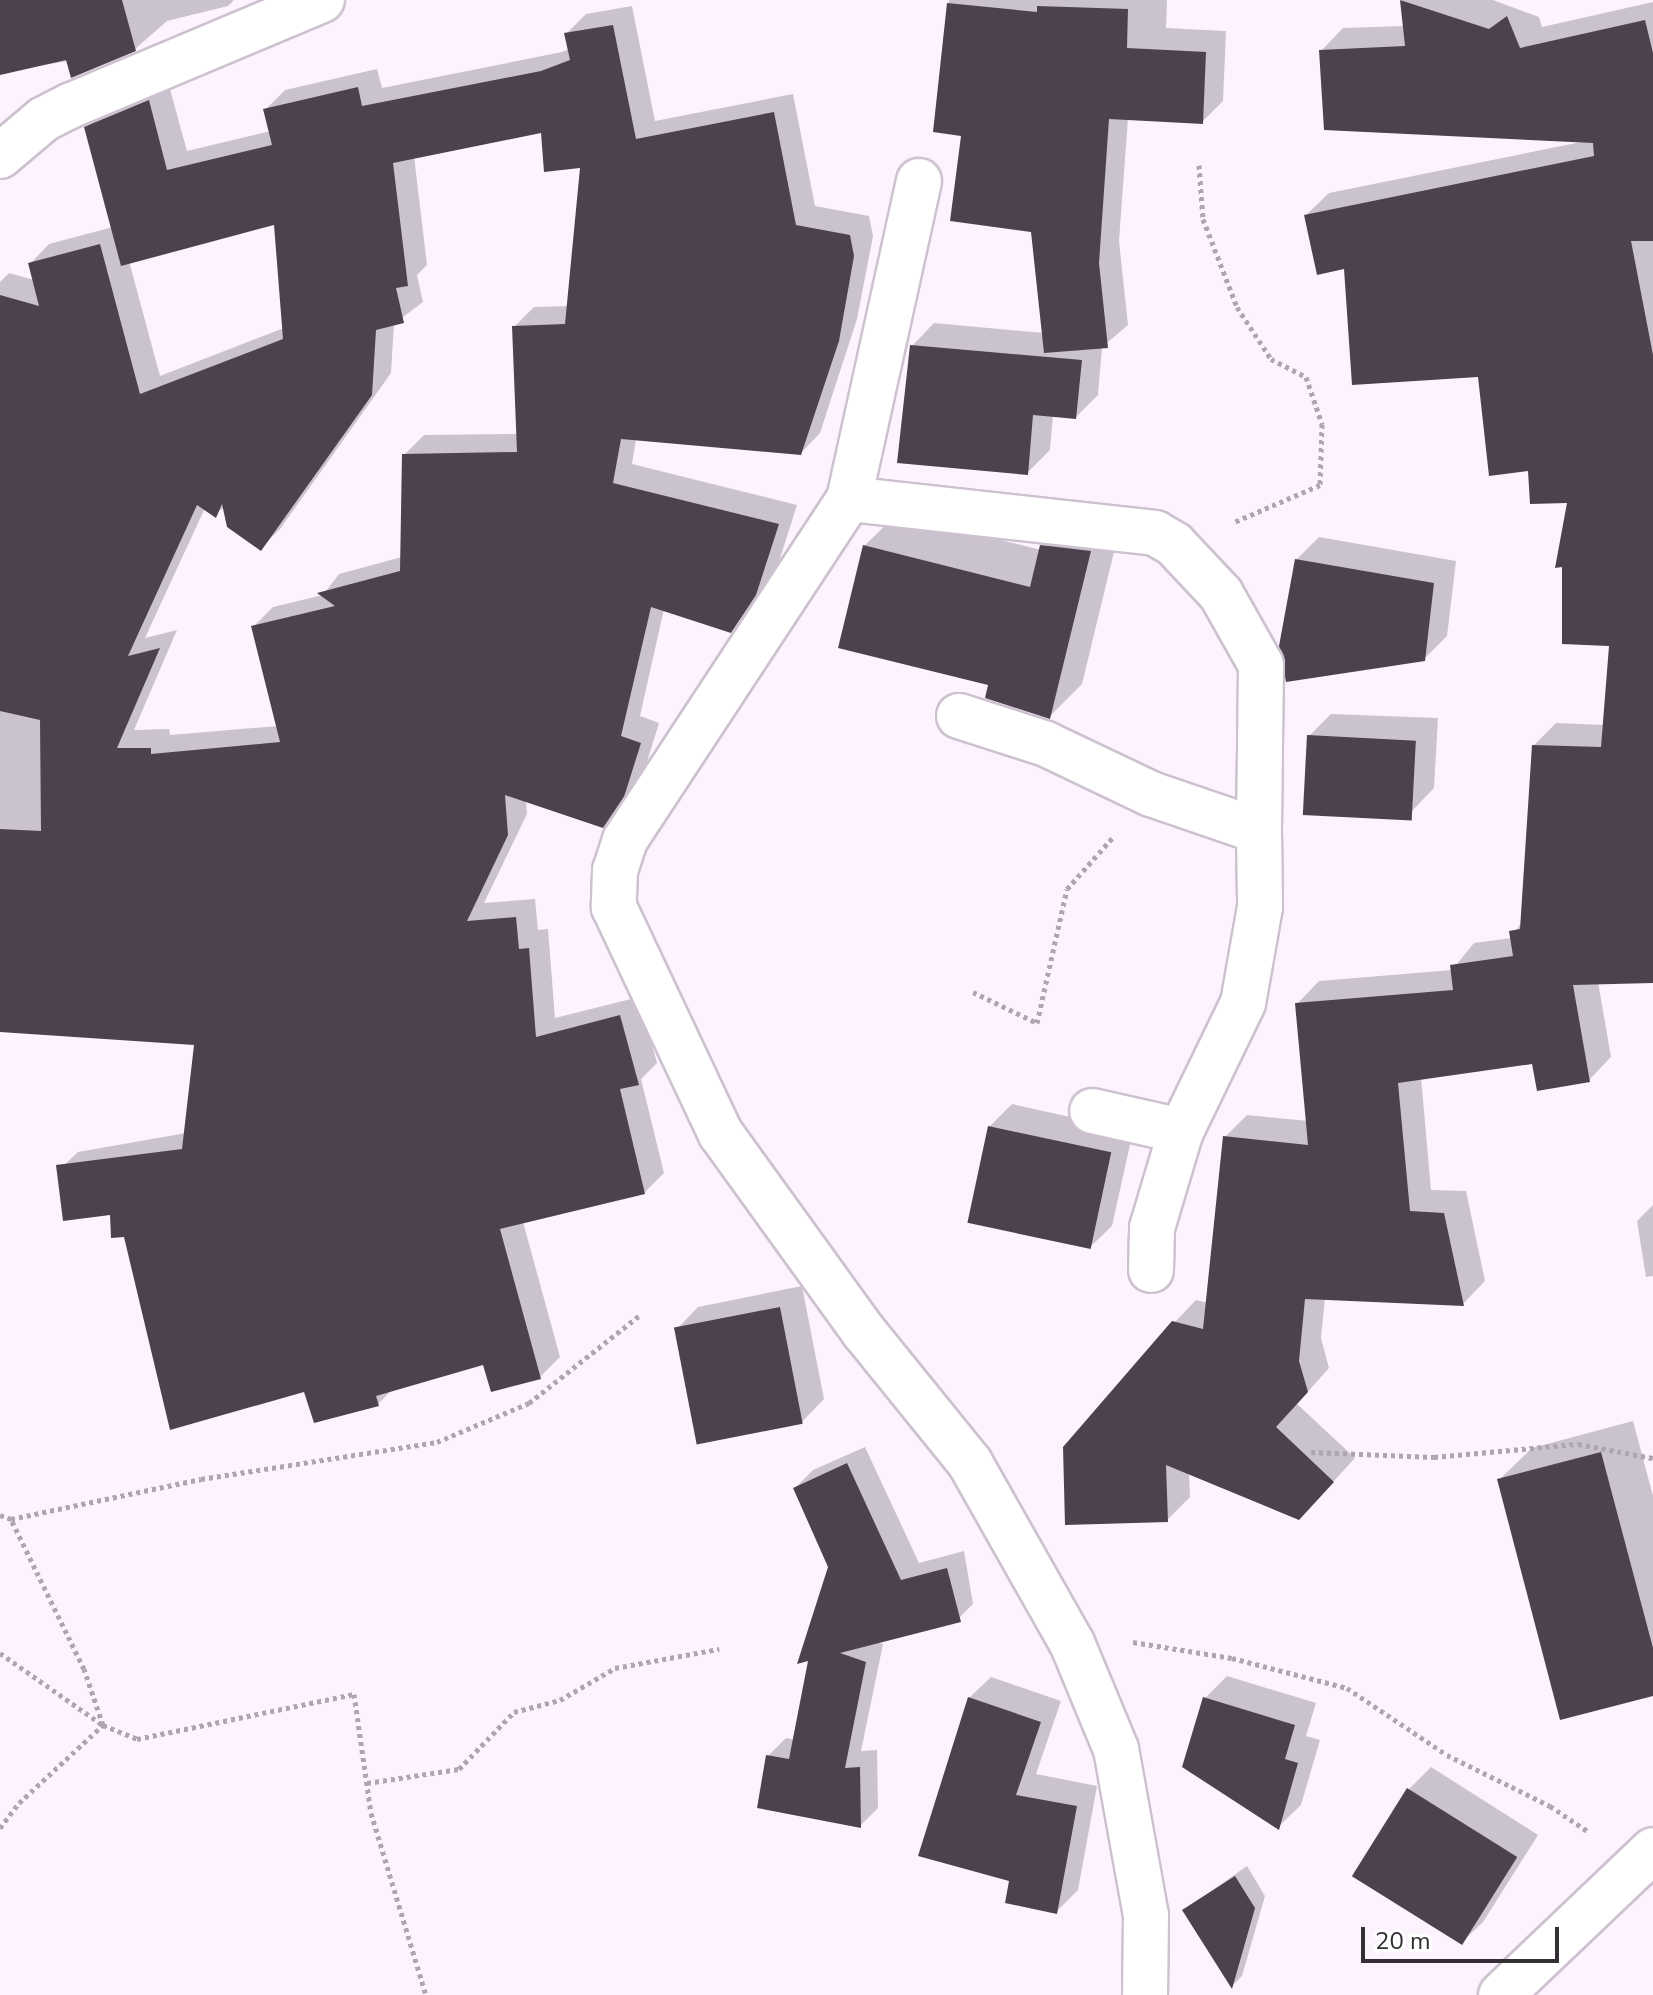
<!DOCTYPE html>
<style>
body{margin:0}
#map{position:relative;width:1653px;height:1995px;overflow:hidden;background:#fdf3ff;font-family:"Nunito Sans",sans-serif}
div>[style]{position:absolute}
[style*='--x']{left:calc(var(--x)*1px);top:calc(var(--y)*1px);width:calc(var(--w)*1px);rotate:calc(var(--a)*1deg)}
.shadow>*{inset:0;background:#0003}
.building>*{inset:0;background:#4c424e;transform-origin:0 0}
.path>*{height:5px;margin-top:-2.5px;transform-origin:0;background:repeating-linear-gradient(90deg,#ada5af 0 4px,transparent 0 8px)}
.roads{filter:drop-shadow(2px 0 #cdc1d0) drop-shadow(-2px 0 #cdc1d0) drop-shadow(0 2px #cdc1d0) drop-shadow(0 -2px #cdc1d0)}
.street>*{height:44px;margin:-22px;padding:0 22px;transform-origin:22px;border-radius:22px;background:#fff}
span{translate:-50% -50%;white-space:nowrap;text-align:center;line-height:1.15;-webkit-text-stroke:8px #fff;paint-order:stroke}
.scale{position:absolute;left:1361px;top:1927px;width:198px;height:36px;box-sizing:border-box;border:4px solid #342f35;border-top:0;padding-left:10px;font-size:24px;line-height:28px;white-space:nowrap;color:#342f35;-webkit-text-stroke:6px #fff;paint-order:stroke}
</style>
<div id="map">
<div class="shadow">
<div style="clip-path:polygon(0 0,234px 0,228px 6px,167px 21px,135px 49px,0 73px)"></div>
<div style="clip-path:polygon(949px 0,1167px 0,1166px 28px,1226px 31px,1223px 101px,1202px 122px,1128px 118px,1119px 241px,1128px 325px,1102px 347px,1098px 395px,1076px 417px,1053px 415px,1050px 450px,1027px 473px,912px 346px,934px 323px,1044px 333px,1033px 230px,963px 134px,935px 131px)"></div>
<div style="clip-path:polygon(1402px 0,1493px 0,1539px 17px,1542px 27px,1653px 2px,1653px 981px,1598px 982px,1611px 1057px,1589px 1080px,1534px 1062px,1421px 1077px,1431px 1190px,1466px 1191px,1485px 1281px,1463px 1304px,1325px 1298px,1321px 1338px,1329px 1368px,1297px 1404px,1355px 1458px,1321px 1495px,1189px 1473px,1190px 1497px,1167px 1520px,1067px 1523px,1174px 1323px,1196px 1300px,1208px 1303px,1225px 1137px,1247px 1115px,1308px 1121px,1297px 1004px,1319px 981px,1452px 970px,1474px 943px,1512px 938px,1522px 921px,1534px 745px,1556px 723px,1604px 725px,1611px 644px,1569px 501px,1530px 469px,1479px 374px,1346px 267px,1306px 215px,1329px 193px,1581px 142px,1321px 51px,1343px 28px,1404px 26px)"></div>
<div style="clip-path:polygon(evenodd,632px 6px,655px 121px,793px 94px,815px 206px,869px 216px,873px 236px,857px 319px,820px 433px,801px 453px,636px 439px,632px 464px,797px 505px,775px 574px,731px 631px,664px 609px,640px 716px,659px 723px,643px 775px,603px 826px,526px 800px,527px 814px,484px 903px,535px 899px,538px 930px,548px 929px,555px 1018px,639px 997px,657px 1063px,641px 1079px,664px 1173px,644px 1193px,523px 1222px,560px 1357px,540px 1377px,485px 1363px,393px 1389px,378px 1404px,306px 1389px,126px 1235px,112px 1213px,58px 1171px,78px 1152px,186px 1133px,196px 1043px,0 919px,0 282px,9px 273px,34px 280px,30px 264px,49px 244px,113px 227px,86px 128px,106px 108px,168px 82px,187px 151px,271px 131px,265px 110px,285px 90px,377px 69px,382px 88px,562px 52px,569px 49px,566px 34px,586px 14px,632px 6px,543px 131px,582px 166px,568px 306px,534px 307px,514px 327px,518px 434px,424px 435px,404px 455px,402px 557px,339px 574px,323px 595px,273px 607px,253px 627px,278px 726px,170px 735px,169px 729px,134px 730px,177px 630px,145px 638px,205px 508px,215px 515px,224px 507px,260px 549px,280px 529px,391px 373px,394px 324px,423px 302px,417px 275px,427px 265px,414px 156px,543px 131px,632px 6px,276px 222px,284px 328px,160px 376px,129px 261px,276px 222px)"></div>
<div style="clip-path:polygon(897px 514px,1041px 550px,1074px 514px,1122px 519px,1082px 684px,1049px 717px,990px 683px,864px 546px)"></div>
<div style="clip-path:polygon(1319px 537px,1456px 561px,1447px 636px,1424px 659px,1296px 560px)"></div>
<div style="clip-path:polygon(1331px 714px,1438px 718px,1434px 788px,1412px 811px,1309px 736px)"></div>
<div style="clip-path:polygon(1012px 1104px,1133px 1131px,1112px 1226px,1089px 1248px,989px 1127px)"></div>
<div style="clip-path:polygon(1653px 1205px,1653px 1276px,1646px 1277px,1637px 1221px)"></div>
<div style="clip-path:polygon(802px 1286px,824px 1399px,802px 1422px,676px 1330px,698px 1307px)"></div>
<div style="clip-path:polygon(1633px 1421px,1653px 1496px,1653px 1694px,1499px 1480px,1532px 1448px)"></div>
<div style="clip-path:polygon(865px 1447px,919px 1563px,964px 1551px,973px 1604px,955px 1622px,876px 1642px,883px 1644px,861px 1751px,877px 1750px,878px 1808px,860px 1826px,768px 1756px,786px 1738px,795px 1740px,831px 1566px,795px 1488px,813px 1470px)"></div>
<div style="clip-path:polygon(1227px 1676px,1316px 1703px,1306px 1736px,1320px 1740px,1301px 1805px,1278px 1827px,1205px 1698px)"></div>
<div style="clip-path:polygon(991px 1677px,1061px 1701px,1036px 1774px,1097px 1786px,1078px 1890px,1057px 1911px,1011px 1879px,969px 1698px)"></div>
<div style="clip-path:polygon(1431px 1767px,1538px 1835px,1483px 1922px,1460px 1944px,1409px 1789px)"></div>
<div style="clip-path:polygon(1247px 1866px,1265px 1896px,1242px 1976px,1232px 1986px,1184px 1910px)"></div>
</div>
<div class="building">
<div style="clip-path:polygon(0 0,122px 0,136px 51px,71px 78px,66px 60px,0 75px)"></div>
<div style="clip-path:polygon(1400px 0,1489px 29px,1507px 16px,1520px 48px,1645px 20px,1653px 53px,1653px 241px,1631px 241px,1653px 355px,1653px 983px,1573px 985px,1590px 1082px,1537px 1091px,1532px 1064px,1398px 1083px,1410px 1211px,1444px 1213px,1464px 1306px,1305px 1299px,1299px 1361px,1308px 1392px,1276px 1427px,1334px 1482px,1299px 1520px,1166px 1465px,1168px 1522px,1065px 1525px,1063px 1447px,1172px 1321px,1203px 1329px,1223px 1136px,1308px 1145px,1295px 1003px,1453px 990px,1450px 965px,1513px 956px,1509px 931px,1520px 929px,1532px 745px,1601px 747px,1609px 646px,1562px 644px,1562px 567px,1555px 568px,1567px 503px,1530px 504px,1528px 471px,1489px 476px,1478px 377px,1352px 385px,1344px 269px,1317px 275px,1304px 215px,1594px 156px,1593px 143px,1324px 130px,1319px 50px,1405px 46px)"></div>
<div style="clip-path:polygon(947px 3px,1037px 12px,1037px 6px,1128px 9px,1127px 48px,1206px 52px,1203px 124px,1109px 119px,1099px 263px,1108px 348px,1044px 353px,1031px 232px,950px 221px,961px 136px,933px 132px)"></div>
<div style="clip-path:polygon(evenodd,613px 25px,636px 139px,774px 112px,796px 225px,850px 235px,854px 256px,839px 341px,801px 455px,621px 439px,613px 483px,779px 524px,756px 595px,731px 633px,651px 607px,621px 736px,641px 743px,624px 797px,603px 828px,505px 795px,508px 835px,467px 921px,516px 917px,519px 949px,529px 948px,536px 1037px,620px 1015px,639px 1085px,620px 1089px,645px 1194px,500px 1229px,541px 1379px,491px 1392px,483px 1365px,376px 1396px,379px 1406px,314px 1423px,304px 1392px,170px 1430px,124px 1237px,111px 1238px,110px 1215px,63px 1221px,56px 1165px,182px 1149px,194px 1045px,0 1032px,0 829px,41px 831px,40px 720px,0 711px,0 295px,39px 306px,28px 263px,100px 244px,140px 394px,283px 339px,274px 225px,121px 266px,84px 127px,149px 100px,167px 170px,272px 145px,263px 109px,358px 87px,362px 106px,541px 71px,570px 60px,564px 33px,613px 25px,541px 133px,544px 172px,580px 168px,565px 324px,512px 326px,517px 452px,402px 454px,400px 571px,317px 593px,335px 606px,251px 626px,280px 742px,151px 754px,151px 748px,117px 748px,160px 648px,128px 656px,197px 505px,216px 518px,222px 504px,227px 527px,261px 551px,372px 395px,376px 330px,404px 323px,396px 288px,408px 286px,393px 163px,541px 133px)"></div>
<div style="clip-path:polygon(910px 345px,1082px 360px,1076px 419px,1033px 415px,1028px 475px,897px 463px)"></div>
<div style="clip-path:polygon(863px 545px,1030px 587px,1040px 545px,1091px 551px,1050px 719px,985px 698px,988px 685px,838px 648px)"></div>
<div style="clip-path:polygon(1295px 559px,1434px 583px,1425px 661px,1286px 682px,1279px 646px)"></div>
<div style="left:1307px;top:735px;width:109px;height:80px;rotate:3deg"></div>
<div style="left:988px;top:1126px;width:126px;height:99px;rotate:12deg"></div>
<div style="left:780px;top:1307px;width:119px;height:108px;rotate:79deg"></div>
<div style="clip-path:polygon(1601px 1452px,1653px 1648px,1653px 1696px,1560px 1720px,1497px 1479px)"></div>
<div style="clip-path:polygon(847px 1463px,901px 1580px,947px 1568px,961px 1622px,840px 1653px,866px 1662px,845px 1768px,860px 1767px,861px 1828px,757px 1808px,766px 1755px,789px 1759px,808px 1661px,797px 1664px,828px 1567px,793px 1488px)"></div>
<div style="clip-path:polygon(968px 1697px,1041px 1722px,1016px 1795px,1077px 1806px,1057px 1914px,1005px 1903px,1009px 1881px,918px 1856px)"></div>
<div style="clip-path:polygon(1203px 1697px,1295px 1725px,1285px 1759px,1298px 1763px,1279px 1830px,1182px 1767px)"></div>
<div style="left:1407px;top:1788px;width:130px;height:104px;rotate:32deg"></div>
<div style="clip-path:polygon(1235px 1876px,1255px 1908px,1232px 1989px,1182px 1910px)"></div>
</div>
<div class="path">
<div style="--x:1199;--y:165;--w:54;--a:85.8"></div>
<div style="--x:1203;--y:219;--w:94;--a:68.9"></div>
<div style="--x:1237;--y:307;--w:62;--a:56.8"></div>
<div style="--x:1271;--y:359;--w:39;--a:27"></div>
<div style="--x:1306;--y:377;--w:50;--a:71.2"></div>
<div style="--x:1322;--y:424;--w:61;--a:91.9"></div>
<div style="--x:1320;--y:485;--w:94;--a:156.7"></div>
<div style="--x:973;--y:992;--w:71;--a:25.8"></div>
<div style="--x:1037;--y:1023;--w:137;--a:-77.4"></div>
<div style="--x:1067;--y:889;--w:69;--a:-48.5"></div>
<div style="--x:1311;--y:1452;--w:123;--a:2.3"></div>
<div style="--x:1434;--y:1457;--w:145;--a:-5.2"></div>
<div style="--x:1578;--y:1444;--w:76;--a:10.6"></div>
<div style="--x:0;--y:1515;--w:12;--a:20"></div>
<div style="--x:11;--y:1519;--w:194;--a:-11.9"></div>
<div style="--x:201;--y:1479;--w:239;--a:-8.9"></div>
<div style="--x:437;--y:1442;--w:100;--a:-23"></div>
<div style="--x:529;--y:1403;--w:142;--a:-38.4"></div>
<div style="--x:1133;--y:1642;--w:100;--a:9.2"></div>
<div style="--x:1232;--y:1658;--w:119;--a:14.6"></div>
<div style="--x:1347;--y:1688;--w:120;--a:33.8"></div>
<div style="--x:1447;--y:1755;--w:115;--a:26.3"></div>
<div style="--x:1550;--y:1806;--w:47;--a:33.7"></div>
<div style="--x:0;--y:1653;--w:126;--a:35"></div>
<div style="--x:103;--y:1725;--w:37;--a:22"></div>
<div style="--x:137;--y:1739;--w:222;--a:-11.7"></div>
<div style="--x:354;--y:1694;--w:120;--a:81.9"></div>
<div style="--x:371;--y:1813;--w:190;--a:73.2"></div>
<div style="--x:367;--y:1783;--w:93;--a:-8.7"></div>
<div style="--x:459;--y:1769;--w:79;--a:-46"></div>
<div style="--x:514;--y:1712;--w:48;--a:-14.6"></div>
<div style="--x:560;--y:1700;--w:64;--a:-30.2"></div>
<div style="--x:615;--y:1668;--w:106;--a:-10.4"></div>
<div style="--x:0;--y:1828;--w:31;--a:-53"></div>
<div style="--x:19;--y:1803;--w:115;--a:-42.9"></div>
<div style="--x:103;--y:1725;--w:59;--a:-108.7"></div>
<div style="--x:84;--y:1669;--w:167;--a:-116"></div>
</div>
<div class="roads">
<div class="street">
<div style="--x:0;--y:156;--w:57;--a:-40.1"></div>
<div style="--x:44;--y:119;--w:31;--a:-27"></div>
<div style="--x:72;--y:105;--w:271;--a:-22.8"></div>
<div style="--x:919;--y:181;--w:326;--a:102.4"></div>
<div style="--x:849;--y:499;--w:408;--a:123.3"></div>
<div style="--x:625;--y:840;--w:32;--a:108"></div>
<div style="--x:615;--y:870;--w:37;--a:92"></div>
<div style="--x:614;--y:907;--w:251;--a:64.8"></div>
<div style="--x:721;--y:1134;--w:244;--a:54.2"></div>
<div style="--x:864;--y:1332;--w:169;--a:51"></div>
<div style="--x:970;--y:1463;--w:207;--a:60.5"></div>
<div style="--x:1072;--y:1643;--w:115;--a:67.5"></div>
<div style="--x:1116;--y:1749;--w:169;--a:79.8"></div>
<div style="--x:1146;--y:1915;--w:80;--a:90.7"></div>
<div style="--x:849;--y:499;--w:308;--a:6.3"></div>
<div style="--x:1155;--y:533;--w:22;--a:30"></div>
<div style="--x:1174;--y:544;--w:69;--a:46.8"></div>
<div style="--x:1221;--y:594;--w:81;--a:60.6"></div>
<div style="--x:1261;--y:665;--w:166;--a:90.7"></div>
<div style="--x:959;--y:716;--w:91;--a:17.8"></div>
<div style="--x:1046;--y:744;--w:116;--a:25.5"></div>
<div style="--x:1151;--y:794;--w:114;--a:18.9"></div>
<div style="--x:1259;--y:831;--w:76;--a:89.2"></div>
<div style="--x:1260;--y:907;--w:97;--a:100"></div>
<div style="--x:1243;--y:1003;--w:142;--a:115.8"></div>
<div style="--x:1181;--y:1131;--w:91;--a:-167.3"></div>
<div style="--x:1151;--y:1270;--w:42;--a:-88.6"></div>
<div style="--x:1152;--y:1228;--w:101;--a:-73.4"></div>
<div style="--x:1501;--y:1995;--w:210;--a:-43.6"></div>
</div>
</div>
<div class="scale">20 m</div>
</div>
